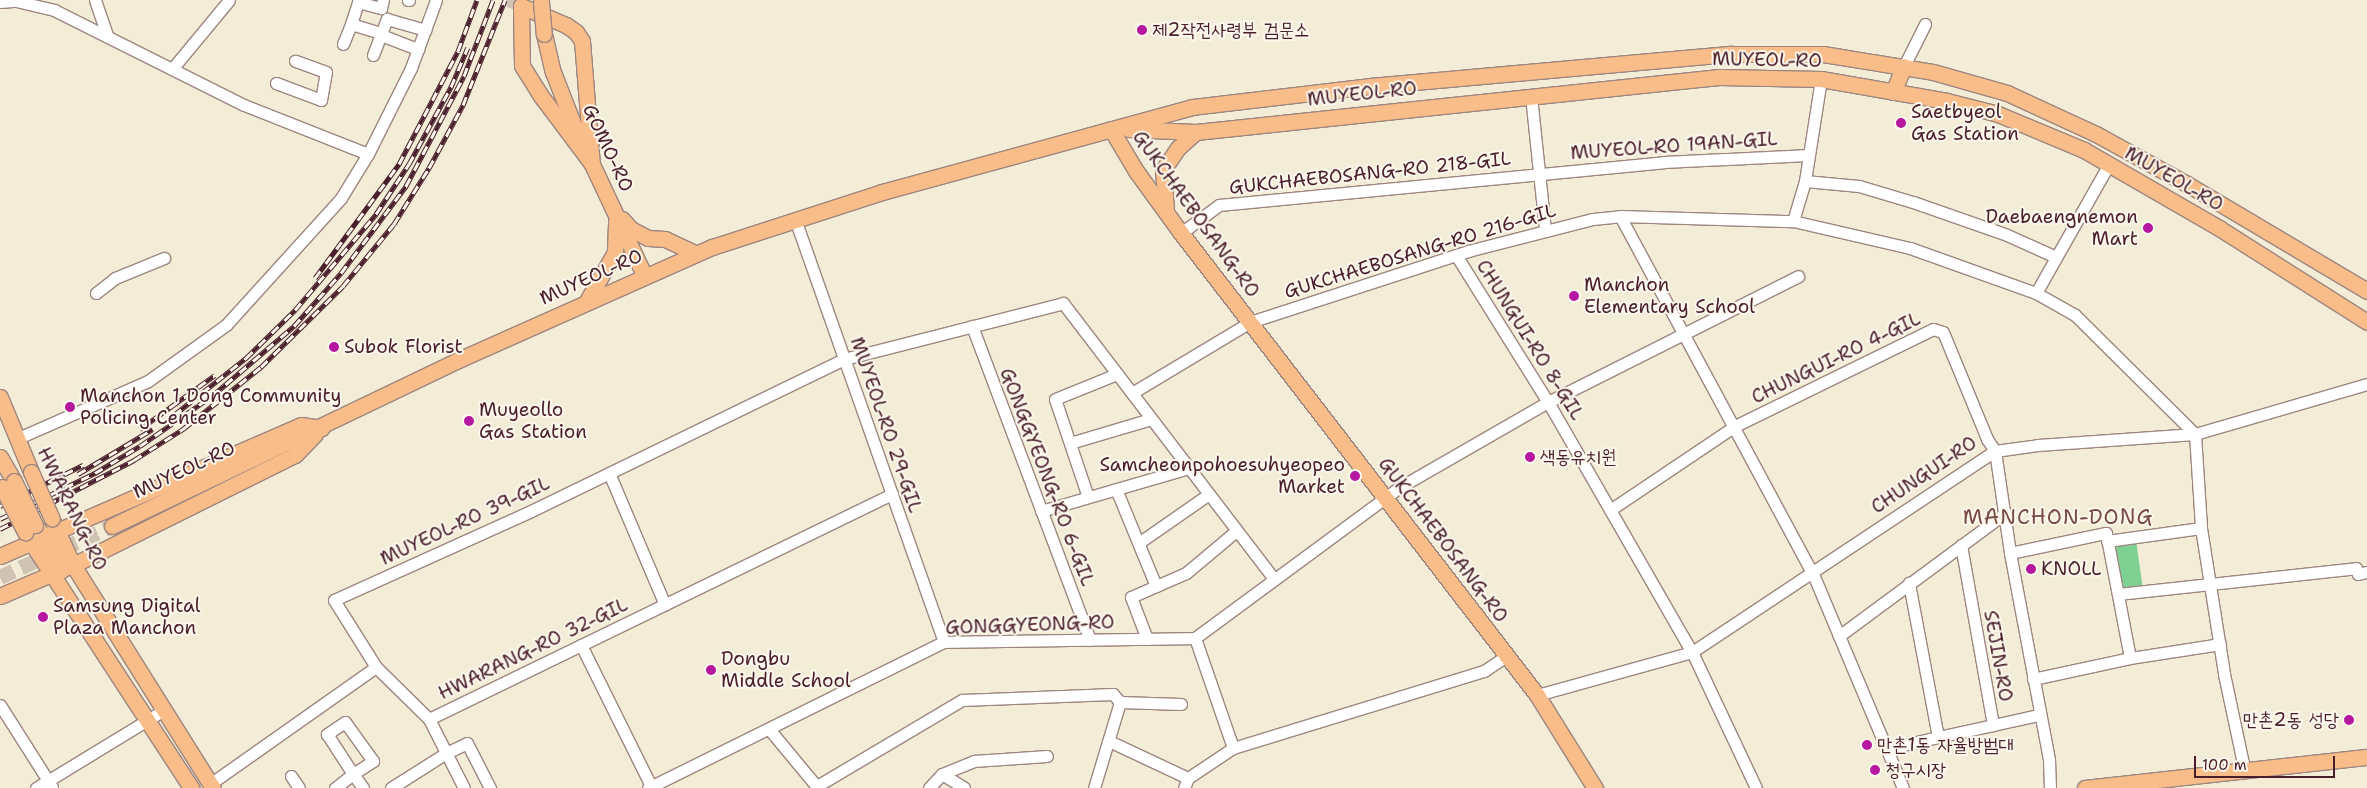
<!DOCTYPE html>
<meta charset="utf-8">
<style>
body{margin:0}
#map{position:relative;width:2367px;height:788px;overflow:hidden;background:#f3ecd6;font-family:"Shantell Sans","Poor Story",sans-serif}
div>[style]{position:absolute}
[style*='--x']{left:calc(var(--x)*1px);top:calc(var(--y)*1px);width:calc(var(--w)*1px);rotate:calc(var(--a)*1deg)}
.green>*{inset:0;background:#7fd192;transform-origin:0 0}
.minor-tunnel>*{height:11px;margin-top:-5.5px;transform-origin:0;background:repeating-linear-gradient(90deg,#d1c3b4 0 11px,transparent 0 16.5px)}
.major-tunnel>*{height:15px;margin-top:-7.5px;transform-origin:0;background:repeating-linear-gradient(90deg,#d1c3b4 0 15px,transparent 0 23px)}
.roads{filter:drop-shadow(1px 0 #9e8680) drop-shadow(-1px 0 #9e8680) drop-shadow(0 1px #9e8680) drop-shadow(0 -1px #9e8680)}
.minor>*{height:11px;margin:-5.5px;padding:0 5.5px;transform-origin:5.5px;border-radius:5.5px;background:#fff}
.major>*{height:15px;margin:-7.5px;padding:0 7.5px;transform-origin:7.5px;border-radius:7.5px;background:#f8bd89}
.rail>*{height:5px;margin-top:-2.5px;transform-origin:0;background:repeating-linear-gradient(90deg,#fbf7ec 0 9px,#4a1f2b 0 18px);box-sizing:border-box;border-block:1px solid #4a1f2b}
.bridges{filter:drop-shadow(1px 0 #9e8680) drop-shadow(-1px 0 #9e8680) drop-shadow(0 1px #9e8680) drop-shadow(0 -1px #9e8680)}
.major-bridge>*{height:15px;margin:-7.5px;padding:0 7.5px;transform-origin:7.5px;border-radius:7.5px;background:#f8bd89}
.dots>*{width:14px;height:14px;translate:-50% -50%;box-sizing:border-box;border:2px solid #fbf7ec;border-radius:50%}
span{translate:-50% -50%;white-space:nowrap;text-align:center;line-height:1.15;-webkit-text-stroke:4px #fbf7ec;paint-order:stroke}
.poi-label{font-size:19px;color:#4a1f2b}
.left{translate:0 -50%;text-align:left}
.right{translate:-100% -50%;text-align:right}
.street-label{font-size:19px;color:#4a1f2b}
.quarter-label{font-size:21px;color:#784b44;letter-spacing:1px}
.scale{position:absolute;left:2194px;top:756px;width:141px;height:22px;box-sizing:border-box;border:2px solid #4a1f2b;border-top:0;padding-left:6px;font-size:15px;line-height:18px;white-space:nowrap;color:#4a1f2b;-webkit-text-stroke:4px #fbf7ec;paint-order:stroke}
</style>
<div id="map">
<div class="green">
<div style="left:2136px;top:540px;width:48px;height:25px;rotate:82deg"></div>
</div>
<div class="minor-tunnel">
<div style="--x:506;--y:0;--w:11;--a:22"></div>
</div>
<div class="major-tunnel">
<div style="--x:0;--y:577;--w:123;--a:-24.5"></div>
</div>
<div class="roads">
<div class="minor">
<div style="--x:95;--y:0;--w:39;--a:71"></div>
<div style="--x:408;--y:0;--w:1;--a:0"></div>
<div style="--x:0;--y:2;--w:16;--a:-4"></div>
<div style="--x:16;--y:1;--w:39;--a:13"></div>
<div style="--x:54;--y:10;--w:212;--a:26.6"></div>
<div style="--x:244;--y:105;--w:133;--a:21.6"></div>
<div style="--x:351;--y:24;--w:23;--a:-72"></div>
<div style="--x:358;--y:2;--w:24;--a:15"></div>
<div style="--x:381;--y:8;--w:8;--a:-76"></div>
<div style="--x:381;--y:35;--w:40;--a:21"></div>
<div style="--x:343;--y:44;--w:22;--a:-68"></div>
<div style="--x:351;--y:24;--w:31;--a:17"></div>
<div style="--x:373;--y:55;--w:39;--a:-69"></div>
<div style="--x:387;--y:19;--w:40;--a:16"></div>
<div style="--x:1904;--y:66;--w:47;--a:-63.4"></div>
<div style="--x:172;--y:69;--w:89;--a:-50.4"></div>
<div style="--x:276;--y:83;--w:48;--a:20.7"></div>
<div style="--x:321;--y:100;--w:28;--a:-80"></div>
<div style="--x:326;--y:72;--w:33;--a:-160"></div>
<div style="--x:1531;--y:96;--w:134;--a:84"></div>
<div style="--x:1805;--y:181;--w:54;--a:5.3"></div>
<div style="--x:1859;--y:186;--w:56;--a:16.5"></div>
<div style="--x:1913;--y:202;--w:100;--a:19.3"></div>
<div style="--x:2007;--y:235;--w:54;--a:24.2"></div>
<div style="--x:1620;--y:216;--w:407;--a:61.7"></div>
<div style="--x:1813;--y:574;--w:232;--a:67.2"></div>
<div style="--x:795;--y:219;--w:448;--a:70.6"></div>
<div style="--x:1793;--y:221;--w:42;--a:-73.3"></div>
<div style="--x:1805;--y:181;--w:103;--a:-81.1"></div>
<div style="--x:1181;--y:233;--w:47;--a:-36.4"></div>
<div style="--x:1219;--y:205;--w:447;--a:-5.5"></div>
<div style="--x:1664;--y:162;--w:145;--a:-2.8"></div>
<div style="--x:1456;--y:255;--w:173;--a:58"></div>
<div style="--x:1548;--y:402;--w:289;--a:60.1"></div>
<div style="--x:1692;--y:652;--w:150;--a:64.8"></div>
<div style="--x:96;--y:293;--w:24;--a:-38"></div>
<div style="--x:115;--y:278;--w:53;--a:-22.2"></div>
<div style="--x:2036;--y:293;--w:148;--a:-60.5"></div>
<div style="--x:972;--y:326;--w:335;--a:69.4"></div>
<div style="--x:1132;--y:393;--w:138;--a:-31"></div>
<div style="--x:1250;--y:322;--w:229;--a:-18"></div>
<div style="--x:1468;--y:251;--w:129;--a:-14.4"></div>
<div style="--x:1593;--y:219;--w:27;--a:-6"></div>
<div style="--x:1620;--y:216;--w:173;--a:1.7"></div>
<div style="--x:1793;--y:221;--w:120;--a:13"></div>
<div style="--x:1910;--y:248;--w:134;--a:19.7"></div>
<div style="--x:2036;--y:293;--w:45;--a:29.4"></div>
<div style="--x:2075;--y:315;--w:169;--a:44.8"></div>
<div style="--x:2195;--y:434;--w:94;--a:86.3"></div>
<div style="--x:2201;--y:528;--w:148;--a:81"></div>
<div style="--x:2224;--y:674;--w:96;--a:78"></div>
<div style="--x:16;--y:439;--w:144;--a:-23.7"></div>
<div style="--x:148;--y:381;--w:96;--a:-35.7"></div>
<div style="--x:226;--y:325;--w:171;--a:-47.8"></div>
<div style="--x:341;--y:198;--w:52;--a:-58.5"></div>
<div style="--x:368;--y:154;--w:96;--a:-63.4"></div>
<div style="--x:411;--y:68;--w:72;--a:-69.8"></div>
<div style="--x:1070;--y:443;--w:84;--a:-16.5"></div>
<div style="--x:609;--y:473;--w:143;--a:67"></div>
<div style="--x:1116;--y:489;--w:105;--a:67.6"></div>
<div style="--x:1088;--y:497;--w:103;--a:-108.6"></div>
<div style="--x:1055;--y:399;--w:67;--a:-22"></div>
<div style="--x:1610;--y:510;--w:151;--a:-33.9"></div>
<div style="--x:1735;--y:426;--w:220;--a:-26.1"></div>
<div style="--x:1933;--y:329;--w:10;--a:17"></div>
<div style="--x:1943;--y:332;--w:116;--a:67.6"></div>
<div style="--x:1987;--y:439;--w:14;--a:56"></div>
<div style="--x:1995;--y:451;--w:103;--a:81.6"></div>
<div style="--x:2010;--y:553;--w:211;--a:79.3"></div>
<div style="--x:2049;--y:760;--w:28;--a:88"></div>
<div style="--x:1041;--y:511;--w:154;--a:-16.2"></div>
<div style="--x:2107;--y:541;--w:95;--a:-7.9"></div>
<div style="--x:1140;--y:542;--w:84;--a:-34.8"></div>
<div style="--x:1961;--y:545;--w:183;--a:79.9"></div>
<div style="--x:1993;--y:725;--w:47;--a:-12.3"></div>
<div style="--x:2010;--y:553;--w:98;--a:-11.8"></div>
<div style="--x:2106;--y:533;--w:127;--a:79.1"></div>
<div style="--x:2118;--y:594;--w:239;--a:-6.2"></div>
<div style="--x:2356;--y:568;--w:6;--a:72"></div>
<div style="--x:2358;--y:574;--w:9;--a:-13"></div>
<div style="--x:1839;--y:636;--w:207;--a:-36.5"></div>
<div style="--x:1195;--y:638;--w:116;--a:70.9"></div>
<div style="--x:1147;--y:639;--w:45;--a:-110.9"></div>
<div style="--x:1131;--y:597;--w:60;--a:-23.6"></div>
<div style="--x:1186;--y:573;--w:65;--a:-40"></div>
<div style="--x:581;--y:645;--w:157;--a:63.6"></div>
<div style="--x:376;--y:667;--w:79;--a:-122.1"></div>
<div style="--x:334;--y:600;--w:216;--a:-24.3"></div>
<div style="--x:531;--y:511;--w:348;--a:-25.9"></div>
<div style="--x:844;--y:359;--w:226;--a:-14.3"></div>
<div style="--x:1063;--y:303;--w:347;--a:52.6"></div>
<div style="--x:2033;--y:679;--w:99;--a:-12.2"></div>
<div style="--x:2130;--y:658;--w:91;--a:-8.8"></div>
<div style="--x:1537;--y:695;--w:161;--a:-15.5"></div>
<div style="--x:1692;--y:652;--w:364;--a:-33.6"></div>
<div style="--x:1995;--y:451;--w:43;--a:-7.9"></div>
<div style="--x:2038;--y:445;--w:157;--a:-4"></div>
<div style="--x:2195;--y:434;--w:179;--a:-16.2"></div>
<div style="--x:0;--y:705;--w:97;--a:57.6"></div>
<div style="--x:429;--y:719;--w:515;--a:-25.92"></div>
<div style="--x:769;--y:729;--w:77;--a:50.3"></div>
<div style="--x:1938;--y:737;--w:56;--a:-12.3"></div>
<div style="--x:1109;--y:741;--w:87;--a:25.1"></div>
<div style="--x:1886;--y:749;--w:53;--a:-13"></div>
<div style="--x:1938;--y:737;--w:157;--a:-100.7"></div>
<div style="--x:942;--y:774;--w:26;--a:32"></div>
<div style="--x:291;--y:776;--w:14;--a:56"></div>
<div style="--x:210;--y:784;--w:203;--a:-35.2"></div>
<div style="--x:376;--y:667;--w:74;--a:44.5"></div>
<div style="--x:429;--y:719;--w:77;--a:63.1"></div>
<div style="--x:817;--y:786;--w:169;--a:-30.7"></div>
<div style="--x:962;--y:700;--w:151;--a:-2.3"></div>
<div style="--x:1113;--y:694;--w:11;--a:49"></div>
<div style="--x:1120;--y:702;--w:61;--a:1.9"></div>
<div style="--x:36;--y:788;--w:150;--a:-31.4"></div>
<div style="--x:335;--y:788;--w:23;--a:-38"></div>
<div style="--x:353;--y:774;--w:24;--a:-33"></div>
<div style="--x:373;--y:761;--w:48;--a:-125.7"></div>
<div style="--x:345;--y:722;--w:22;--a:146"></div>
<div style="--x:327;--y:734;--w:48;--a:57"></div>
<div style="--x:353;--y:774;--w:17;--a:54"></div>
<div style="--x:391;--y:788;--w:65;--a:-32.5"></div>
<div style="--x:446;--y:753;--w:23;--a:-25"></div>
<div style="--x:467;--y:743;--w:51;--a:62.9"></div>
<div style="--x:648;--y:788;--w:330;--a:-26.3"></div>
<div style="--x:944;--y:642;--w:251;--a:-0.9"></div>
<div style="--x:1195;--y:638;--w:255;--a:-36.4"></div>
<div style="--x:1400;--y:487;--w:171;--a:-29.9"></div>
<div style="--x:1548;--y:402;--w:280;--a:-26.7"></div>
<div style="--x:929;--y:788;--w:19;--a:-47"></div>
<div style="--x:942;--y:774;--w:35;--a:-22"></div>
<div style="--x:974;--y:761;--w:73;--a:-3.9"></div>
<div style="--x:1094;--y:788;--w:90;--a:-73.2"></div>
<div style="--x:1184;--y:788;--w:11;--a:-68"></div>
<div style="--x:1188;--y:778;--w:54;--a:-33.7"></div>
<div style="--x:1233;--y:748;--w:263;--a:-17.1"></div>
<div style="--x:1484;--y:671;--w:27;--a:-34"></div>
</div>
<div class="major">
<div style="--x:521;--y:6;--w:49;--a:22.9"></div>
<div style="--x:566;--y:25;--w:12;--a:35"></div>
<div style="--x:576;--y:32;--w:11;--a:56"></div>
<div style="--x:582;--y:41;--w:123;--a:85.4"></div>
<div style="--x:592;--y:164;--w:85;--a:-126.9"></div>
<div style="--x:541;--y:96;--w:36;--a:-122"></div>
<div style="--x:522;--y:65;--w:59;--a:-91"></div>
<div style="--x:544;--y:34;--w:39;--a:77"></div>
<div style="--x:553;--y:72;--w:58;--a:68.7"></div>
<div style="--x:574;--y:126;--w:165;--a:64.8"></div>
<div style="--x:1893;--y:92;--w:28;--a:-67"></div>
<div style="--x:1111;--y:129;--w:49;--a:59.2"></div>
<div style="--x:1136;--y:171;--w:77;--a:54"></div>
<div style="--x:1181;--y:233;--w:583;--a:52.38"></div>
<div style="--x:1537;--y:695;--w:110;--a:58.1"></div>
<div style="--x:1128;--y:129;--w:68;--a:2.5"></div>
<div style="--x:1196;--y:132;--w:526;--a:-6"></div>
<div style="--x:1719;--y:77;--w:102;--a:1.1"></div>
<div style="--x:1821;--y:79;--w:128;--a:9.9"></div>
<div style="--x:1947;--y:101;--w:53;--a:14.3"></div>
<div style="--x:1998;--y:114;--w:93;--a:22.7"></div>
<div style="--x:2084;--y:150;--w:156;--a:30"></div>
<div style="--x:2219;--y:228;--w:175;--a:32.4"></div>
<div style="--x:1166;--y:210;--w:40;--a:-94.3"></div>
<div style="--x:1163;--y:170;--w:27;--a:-56"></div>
<div style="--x:1178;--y:148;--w:24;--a:-42"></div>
<div style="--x:622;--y:219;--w:13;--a:48"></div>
<div style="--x:631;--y:229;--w:19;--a:28"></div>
<div style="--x:648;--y:238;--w:17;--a:3"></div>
<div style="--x:665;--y:239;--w:33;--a:25"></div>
<div style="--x:587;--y:301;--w:56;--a:-60.3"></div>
<div style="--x:615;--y:252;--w:31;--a:-88"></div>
<div style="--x:0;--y:397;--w:81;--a:67.5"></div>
<div style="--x:0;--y:457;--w:28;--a:60"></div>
<div style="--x:53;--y:522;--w:47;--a:65.1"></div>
<div style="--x:73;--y:565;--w:263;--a:57.9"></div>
<div style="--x:112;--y:526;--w:384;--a:-25.6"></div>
<div style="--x:458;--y:360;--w:278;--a:-24"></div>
<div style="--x:712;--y:247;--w:179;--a:-17.9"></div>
<div style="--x:882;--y:192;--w:321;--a:-15.3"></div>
<div style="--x:1192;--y:107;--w:179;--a:-6.7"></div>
<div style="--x:1370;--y:86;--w:363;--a:-5.1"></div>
<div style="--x:1732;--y:54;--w:91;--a:0"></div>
<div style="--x:1823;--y:54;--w:111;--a:9.3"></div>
<div style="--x:1933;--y:72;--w:77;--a:15.8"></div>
<div style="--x:2007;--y:93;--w:98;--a:24.7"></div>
<div style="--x:2096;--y:134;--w:104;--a:28.8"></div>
<div style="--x:2187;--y:184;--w:209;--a:30.7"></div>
<div style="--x:39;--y:530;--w:46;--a:60.1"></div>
<div style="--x:27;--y:536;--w:301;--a:56.9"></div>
<div style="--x:0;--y:556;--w:328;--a:-23.5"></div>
<div style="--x:301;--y:425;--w:21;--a:8"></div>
<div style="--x:0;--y:596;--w:86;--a:-23.3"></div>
<div style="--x:79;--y:562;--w:241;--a:-26.4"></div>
<div style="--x:295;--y:455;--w:29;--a:-46"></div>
<div style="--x:2085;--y:788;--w:284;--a:-6.3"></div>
</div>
</div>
<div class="rail">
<div style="--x:315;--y:278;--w:142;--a:-53.6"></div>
<div style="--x:399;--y:164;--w:127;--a:-62.4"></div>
<div style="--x:458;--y:51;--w:54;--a:-69.6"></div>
<div style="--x:174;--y:415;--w:92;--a:-38.4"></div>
<div style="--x:246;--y:358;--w:69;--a:-44.4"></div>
<div style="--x:295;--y:310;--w:126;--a:-49.8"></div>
<div style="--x:376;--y:214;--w:60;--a:-56.6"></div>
<div style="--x:409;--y:164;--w:88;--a:-61.4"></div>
<div style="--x:451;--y:87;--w:43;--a:-67"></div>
<div style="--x:140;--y:429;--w:92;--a:-35.8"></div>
<div style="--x:78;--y:474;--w:87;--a:-31"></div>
<div style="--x:0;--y:506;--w:93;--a:-26.3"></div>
<div style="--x:0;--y:519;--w:106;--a:-25.8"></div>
<div style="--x:95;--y:473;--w:52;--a:-31"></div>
<div style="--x:140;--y:446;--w:88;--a:-34.8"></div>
<div style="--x:212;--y:396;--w:108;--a:-40.5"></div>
<div style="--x:294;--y:326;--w:71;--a:-48.4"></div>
<div style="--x:341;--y:273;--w:109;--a:-53.2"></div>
<div style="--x:406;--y:186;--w:124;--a:-62.2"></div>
<div style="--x:464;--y:76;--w:81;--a:-69.1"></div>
<div style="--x:0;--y:529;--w:151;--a:-27.2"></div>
<div style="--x:134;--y:460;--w:58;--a:-32.3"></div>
<div style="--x:183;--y:429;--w:100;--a:-38.5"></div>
<div style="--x:261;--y:367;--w:115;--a:-44.6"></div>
<div style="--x:343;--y:286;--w:80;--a:-50.6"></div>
<div style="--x:394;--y:224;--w:66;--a:-58"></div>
<div style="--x:429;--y:168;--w:72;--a:-61.6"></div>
<div style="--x:463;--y:105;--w:113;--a:-68.2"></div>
</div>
<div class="bridges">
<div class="major-bridge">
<div style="--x:541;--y:2;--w:32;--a:85"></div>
<div style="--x:31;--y:472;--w:51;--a:65.9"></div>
<div style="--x:14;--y:481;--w:49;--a:64.5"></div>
<div style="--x:2;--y:487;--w:51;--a:62.9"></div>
</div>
</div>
<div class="dots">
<div style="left:1142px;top:30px;background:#b5179e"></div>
<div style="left:1901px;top:123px;background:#b5179e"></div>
<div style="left:2148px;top:228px;background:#b5179e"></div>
<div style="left:1574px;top:296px;background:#b5179e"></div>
<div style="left:334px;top:347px;background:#b5179e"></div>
<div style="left:70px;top:407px;background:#b5179e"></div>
<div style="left:469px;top:421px;background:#b5179e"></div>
<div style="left:1530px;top:457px;background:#b5179e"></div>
<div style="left:1355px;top:476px;background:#b5179e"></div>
<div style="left:2031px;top:569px;background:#b5179e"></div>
<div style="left:43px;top:617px;background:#b5179e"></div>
<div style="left:711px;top:670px;background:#b5179e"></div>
<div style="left:2349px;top:720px;background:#b5179e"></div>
<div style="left:1867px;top:745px;background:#b5179e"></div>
<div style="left:1875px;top:770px;background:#b5179e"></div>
</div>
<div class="poi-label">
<span class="left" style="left:1152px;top:30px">제2작전사령부 검문소</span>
<span class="left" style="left:1911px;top:123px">Saetbyeol<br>Gas Station</span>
<span class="right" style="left:2138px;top:228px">Daebaengnemon<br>Mart</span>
<span class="left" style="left:1584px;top:296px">Manchon<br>Elementary School</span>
<span class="left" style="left:344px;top:347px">Subok Florist</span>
<span class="left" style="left:80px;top:407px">Manchon 1 Dong Community<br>Policing Center</span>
<span class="left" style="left:479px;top:421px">Muyeollo<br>Gas Station</span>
<span class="left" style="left:1540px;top:457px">색동유치원</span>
<span class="right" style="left:1345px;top:476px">Samcheonpohoesuhyeopeo<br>Market</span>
<span class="left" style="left:2041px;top:569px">KNOLL</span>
<span class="left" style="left:53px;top:617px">Samsung Digital<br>Plaza Manchon</span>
<span class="left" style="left:721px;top:670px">Dongbu<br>Middle School</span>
<span class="right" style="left:2339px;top:720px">만촌2동 성당</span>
<span class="left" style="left:1877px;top:745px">만촌1동 자율방범대</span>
<span class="left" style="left:1885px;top:770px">청구시장</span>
</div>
<div class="street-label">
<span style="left:1767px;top:60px;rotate:1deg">MUYEOL-RO</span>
<span style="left:1362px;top:94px;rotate:-6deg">MUYEOL-RO</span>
<span style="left:1674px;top:146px;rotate:-4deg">MUYEOL-RO 19AN-GIL</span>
<span style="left:608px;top:148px;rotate:65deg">GOMO-RO</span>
<span style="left:1370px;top:173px;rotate:-6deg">GUKCHAEBOSANG-RO 218-GIL</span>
<span style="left:2174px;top:179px;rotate:30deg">MUYEOL-RO</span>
<span style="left:1196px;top:214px;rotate:54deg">GUKCHAEBOSANG-RO</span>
<span style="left:1420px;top:251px;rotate:-17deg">GUKCHAEBOSANG-RO 216-GIL</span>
<span style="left:591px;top:277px;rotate:-24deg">MUYEOL-RO</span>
<span style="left:1530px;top:340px;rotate:58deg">CHUNGUI-RO 8-GIL</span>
<span style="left:1836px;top:358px;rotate:-26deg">CHUNGUI-RO 4-GIL</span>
<span style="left:886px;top:425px;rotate:71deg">MUYEOL-RO 29-GIL</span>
<span style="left:184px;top:470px;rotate:-25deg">MUYEOL-RO</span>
<span style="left:1924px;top:475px;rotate:-34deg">CHUNGUI-RO</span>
<span style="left:1047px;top:477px;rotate:69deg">GONGGYEONG-RO 6-GIL</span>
<span style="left:72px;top:509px;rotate:64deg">HWARANG-RO</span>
<span style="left:465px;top:521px;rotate:-25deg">MUYEOL-RO 39-GIL</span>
<span style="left:1443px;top:540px;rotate:53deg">GUKCHAEBOSANG-RO</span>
<span style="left:1030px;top:625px;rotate:-2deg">GONGGYEONG-RO</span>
<span style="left:533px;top:649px;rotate:-26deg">HWARANG-RO 32-GIL</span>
<span style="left:1998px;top:656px;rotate:80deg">SEJIN-RO</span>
</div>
<div class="quarter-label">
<span style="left:2058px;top:517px">MANCHON-DONG</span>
</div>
<div class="scale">100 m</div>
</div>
